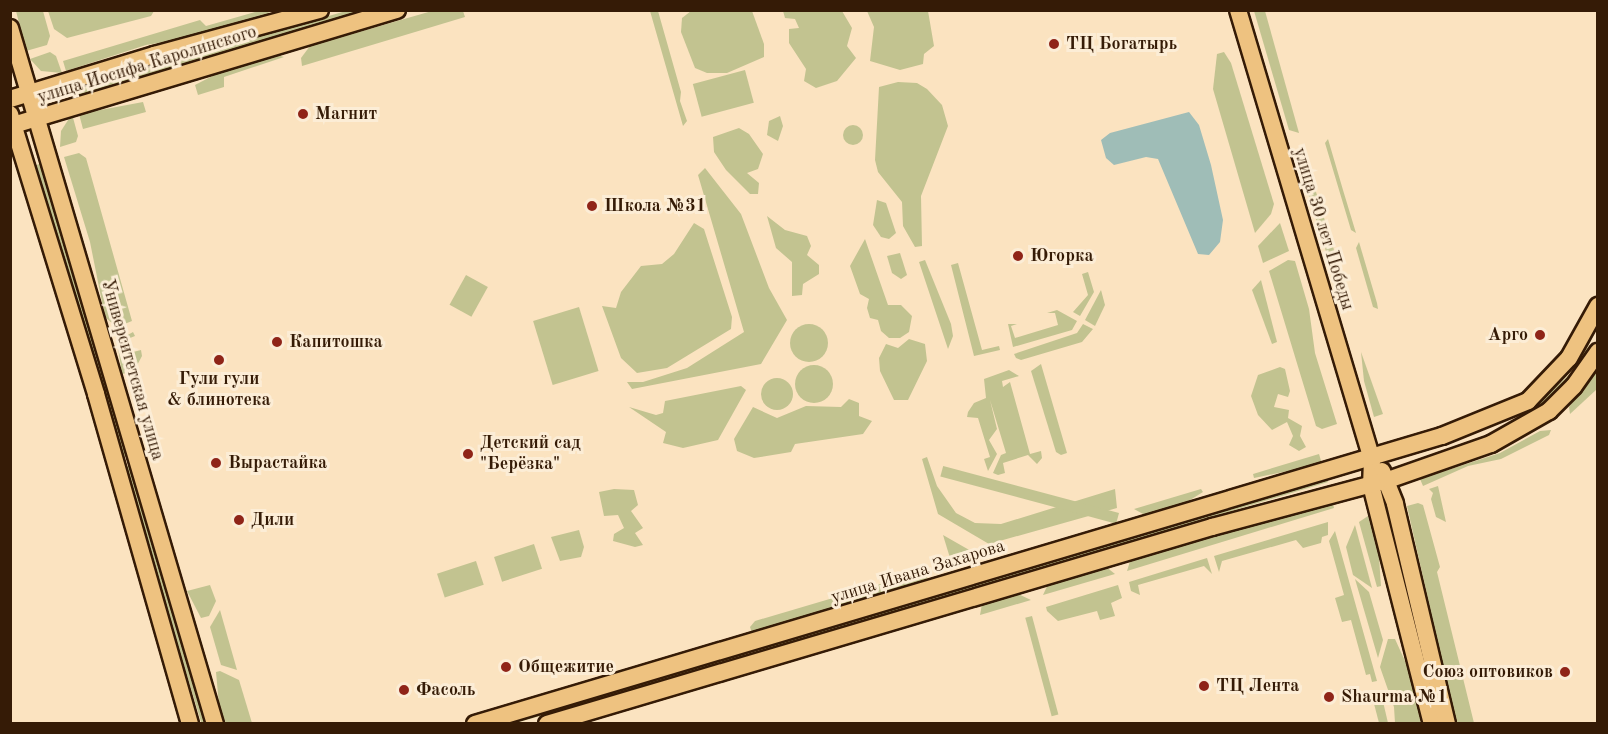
<!DOCTYPE html>
<meta charset="utf-8">
<style>
body{margin:0}
#map{position:relative;width:1608px;height:734px;overflow:hidden;background:#fbe3c0;font-family:"Old Standard TT",serif}
div>[style]{position:absolute}
[style*='--x']{left:calc(var(--x)*1px);top:calc(var(--y)*1px);width:calc(var(--w)*1px);rotate:calc(var(--a)*1deg)}
.green>*{inset:0;background:#c2c390;transform-origin:0 0}
.round{border-radius:50%}
.water>*{inset:0;background:#9fbdb7}
.roads{filter:drop-shadow(2px 0 #351b06) drop-shadow(-2px 0 #351b06) drop-shadow(0 2px #351b06) drop-shadow(0 -2px #351b06)}
.major>*{height:16px;margin:-8px;padding:0 8px;transform-origin:8px;border-radius:8px;background:#eec280}
.dots>*{width:16px;height:16px;translate:-50% -50%;box-sizing:border-box;border:3px solid #fcedd6;border-radius:50%}
span{translate:-50% -50%;white-space:nowrap;text-align:center;line-height:1.15;-webkit-text-stroke:6px #fcedd6;paint-order:stroke}
.poi-label{font-size:18px;color:#351b06;font-weight:700}
.left{translate:0 -50%;text-align:left}
.right{translate:-100% -50%;text-align:right}
.street-label{font-size:18px;color:#351b06}
.frame{position:absolute;inset:0;border:12px solid #351b06;pointer-events:none}
</style>
<div id="map">
<div class="green">
<div style="clip-path:polygon(16px 11px,43px 11px,50px 36px,47px 45px,26px 51px)"></div>
<div style="clip-path:polygon(48px 11px,49px 10px,154px 11px,151px 16px,67px 38px,54px 29px)"></div>
<div style="clip-path:polygon(259px 11px,269px 12px,267px 16px,206px 35px,146px 45px,66px 71px,63px 61px,200px 20px,206px 26px)"></div>
<div style="clip-path:polygon(346px 11px,374px 11px,74px 98px,72px 90px)"></div>
<div style="clip-path:polygon(432px 11px,463px 11px,465px 17px,302px 66px,301px 58px,310px 46px)"></div>
<div style="clip-path:polygon(650px 11px,658px 11px,681px 92px,680px 101px,687px 121px,683px 126px)"></div>
<div style="clip-path:polygon(691px 11px,752px 11px,764px 44px,764px 57px,727px 73px,707px 73px,695px 68px,681px 32px,682px 18px)"></div>
<div style="clip-path:polygon(783px 11px,842px 11px,852px 28px,847px 46px,856px 58px,837px 81px,816px 88px,804px 81px,806px 69px,789px 43px,789px 29px,799px 28px,795px 19px,785px 18px)"></div>
<div style="clip-path:polygon(867px 11px,928px 11px,934px 46px,924px 54px,923px 64px,900px 70px,870px 61px,874px 27px)"></div>
<div style="clip-path:polygon(1254px 11px,1265px 11px,1299px 133px,1289px 130px)"></div>
<div style="clip-path:polygon(50px 52px,56px 56px,62px 73px,41px 71px,30px 59px)"></div>
<div style="clip-path:polygon(1224px 52px,1231px 63px,1274px 204px,1271px 214px,1255px 233px,1213px 89px,1217px 54px)"></div>
<div style="clip-path:polygon(277px 55px,284px 57px,224px 77px,224px 87px,198px 95px,195px 85px,222px 71px)"></div>
<div style="left:745px;top:70px;width:34px;height:54px;rotate:75deg"></div>
<div style="clip-path:polygon(898px 82px,917px 83px,927px 89px,942px 105px,948px 126px,921px 196px,922px 246px,915px 247px,903px 226px,902px 202px,878px 172px,875px 160px,879px 87px)"></div>
<div style="clip-path:polygon(143px 102px,146px 112px,83px 129px,79px 114px)"></div>
<div style="clip-path:polygon(72px 114px,78px 136px,76px 142px,60px 147px,61px 131px)"></div>
<div style="clip-path:polygon(780px 116px,783px 126px,778px 141px,767px 135px,769px 121px)"></div>
<div class="round" style="left:843px;top:125px;width:20px;height:20px"></div>
<div style="clip-path:polygon(739px 128px,749px 134px,763px 154px,758px 169px,747px 173px,759px 183px,758px 194px,750px 194px,726px 170px,714px 152px,713px 137px)"></div>
<div style="clip-path:polygon(1328px 139px,1343px 190px,1356px 233px,1351px 230px,1325px 143px)"></div>
<div style="clip-path:polygon(1303px 150px,1348px 295px,1344px 297px,1328px 258px,1297px 158px)"></div>
<div style="clip-path:polygon(79px 153px,86px 158px,132px 321px,122px 325px,113px 324px,105px 317px,90px 242px,64px 157px)"></div>
<div style="left:43px;top:163px;width:304px;height:8px;rotate:73deg"></div>
<div style="clip-path:polygon(705px 168px,741px 214px,769px 288px,787px 320px,761px 364px,632px 389px,627px 382px,643px 382px,687px 368px,744px 332px,698px 175px)"></div>
<div style="clip-path:polygon(877px 200px,886px 203px,896px 233px,889px 239px,881px 237px,873px 225px)"></div>
<div style="clip-path:polygon(767px 216px,785px 230px,807px 236px,811px 246px,807px 255px,819px 265px,819px 274px,803px 284px,802px 295px,792px 296px,792px 262px,776px 248px)"></div>
<div style="clip-path:polygon(694px 223px,704px 229px,732px 317px,731px 329px,667px 368px,637px 373px,621px 358px,602px 306px,616px 308px,621px 292px,641px 266px,662px 264px,674px 254px)"></div>
<div style="clip-path:polygon(1280px 223px,1289px 251px,1263px 263px,1258px 246px)"></div>
<div style="clip-path:polygon(865px 239px,888px 305px,901px 305px,912px 316px,909px 332px,900px 338px,889px 338px,881px 331px,878px 320px,870px 318px,867px 308px,869px 299px,860px 294px,850px 266px)"></div>
<div style="clip-path:polygon(1359px 242px,1377px 303px,1378px 309px,1373px 307px,1356px 248px)"></div>
<div style="clip-path:polygon(900px 253px,907px 275px,901px 279px,892px 273px,887px 256px)"></div>
<div style="clip-path:polygon(925px 260px,951px 324px,953px 336px,948px 349px,919px 262px)"></div>
<div style="clip-path:polygon(1288px 260px,1295px 261px,1309px 309px,1315px 353px,1337px 424px,1322px 429px,1316px 426px,1269px 271px)"></div>
<div style="clip-path:polygon(958px 263px,982px 350px,999px 346px,1000px 350px,974px 356px,951px 265px)"></div>
<div style="clip-path:polygon(1088px 272px,1094px 292px,1080px 316px,1073px 312px,1088px 295px,1082px 274px)"></div>
<div style="left:466px;top:275px;width:25px;height:34px;rotate:29deg"></div>
<div style="clip-path:polygon(1261px 280px,1277px 342px,1272px 344px,1252px 290px)"></div>
<div style="clip-path:polygon(1101px 290px,1105px 305px,1095px 326px,1085px 320px)"></div>
<div style="left:579px;top:307px;width:67px;height:48px;rotate:73deg"></div>
<div style="clip-path:polygon(1057px 310px,1077px 321px,1072px 330px,1013px 347px,1008px 324px,1017px 324px,1011px 326px,1015px 338px,1058px 325px,1055px 313px,1047px 313px)"></div>
<div class="round" style="left:790px;top:324px;width:38px;height:38px"></div>
<div style="clip-path:polygon(1083px 324px,1093px 329px,1082px 342px,1021px 360px,1016px 358px,1014px 354px,1077px 333px)"></div>
<div style="clip-path:polygon(1597px 328px,1575px 373px,1527px 418px,1499px 434px,1416px 463px,1415px 460px,1497px 432px,1525px 416px,1572px 372px)"></div>
<div style="clip-path:polygon(133px 332px,135px 336px,125px 340px,129px 353px,141px 350px,142px 356px,134px 371px,122px 374px,117px 341px)"></div>
<div style="clip-path:polygon(909px 339px,925px 344px,927px 361px,908px 400px,894px 400px,880px 371px,879px 358px,886px 344px,898px 348px)"></div>
<div style="clip-path:polygon(1361px 352px,1383px 414px,1374px 417px,1364px 381px)"></div>
<div style="clip-path:polygon(1041px 364px,1067px 453px,1061px 455px,1056px 452px,1031px 371px)"></div>
<div class="round" style="left:795px;top:365px;width:38px;height:38px"></div>
<div style="clip-path:polygon(1280px 367px,1285px 369px,1290px 391px,1288px 397px,1278px 394px,1274px 407px,1289px 410px,1288px 418px,1302px 426px,1300px 436px,1306px 447px,1299px 451px,1289px 445px,1293px 436px,1287px 422px,1272px 430px,1258px 415px,1251px 396px,1258px 375px)"></div>
<div style="clip-path:polygon(1009px 370px,1019px 376px,1002px 381px,1003px 387px,1010px 382px,1030px 454px,1041px 451px,1042px 458px,1037px 464px,1028px 455px,1003px 463px,1005px 473px,998px 475px,993px 473px,1001px 455px,1006px 453px,990px 400px,997px 429px,989px 440px,997px 454px,988px 471px,984px 459px,990px 457px,978px 418px,967px 417px,968px 412px,974px 403px,986px 398px,984px 379px)"></div>
<div style="clip-path:polygon(1597px 370px,1596px 390px,1570px 414px,1569px 407px)"></div>
<div class="round" style="left:761px;top:378px;width:32px;height:32px"></div>
<div style="clip-path:polygon(741px 386px,746px 390px,718px 440px,683px 448px,663px 443px,666px 432px,629px 407px,656px 415px,663px 413px,665px 401px)"></div>
<div style="clip-path:polygon(849px 399px,859px 403px,859px 416px,872px 421px,863px 434px,795px 444px,791px 452px,754px 458px,737px 451px,734px 439px,753px 407px,777px 418px,806px 406px,841px 407px)"></div>
<div style="clip-path:polygon(1551px 430px,1549px 435px,1501px 459px,1468px 466px,1423px 486px,1420px 479px,1500px 453px,1540px 431px)"></div>
<div style="clip-path:polygon(1319px 454px,1322px 464px,1254px 478px,1253px 474px)"></div>
<div style="clip-path:polygon(927px 457px,937px 486px,956px 513px,975px 523px,1001px 524px,1115px 489px,1117px 508px,989px 544px,938px 514px,922px 459px)"></div>
<div style="left:132px;top:465px;width:269px;height:9px;rotate:73deg"></div>
<div style="clip-path:polygon(1326px 478px,1328px 482px,761px 652px,759px 647px)"></div>
<div style="clip-path:polygon(1438px 486px,1446px 522px,1436px 517px,1431px 499px,1433px 493px,1429px 489px)"></div>
<div style="clip-path:polygon(614px 489px,634px 490px,638px 505px,631px 511px,643px 528px,635px 533px,643px 545px,635px 547px,613px 541px,614px 534px,624px 528px,618px 515px,604px 516px,599px 492px)"></div>
<div style="clip-path:polygon(1201px 489px,1203px 492px,1182px 505px,1145px 515px,1134px 509px)"></div>
<div style="clip-path:polygon(1418px 503px,1423px 505px,1440px 567px,1437px 572px,1474px 723px,1456px 723px,1407px 506px)"></div>
<div style="clip-path:polygon(1333px 504px,1334px 508px,1127px 571px,1131px 558px)"></div>
<div style="left:1119px;top:513px;width:11px;height:182px;rotate:105deg"></div>
<div style="clip-path:polygon(1368px 516px,1379px 557px,1381px 586px,1377px 587px,1359px 522px)"></div>
<div style="clip-path:polygon(1328px 522px,1328px 535px,1322px 537px,1321px 543px,1303px 548px,1296px 540px,1222px 561px,1219px 572px,1214px 556px)"></div>
<div style="clip-path:polygon(1355px 525px,1372px 588px,1353px 575px,1346px 547px)"></div>
<div style="clip-path:polygon(579px 530px,584px 547px,581px 557px,560px 561px,551px 537px)"></div>
<div style="clip-path:polygon(1335px 531px,1377px 681px,1372px 682px,1370px 674px,1366px 675px,1351px 620px,1342px 622px,1335px 598px,1344px 595px,1329px 541px)"></div>
<div style="clip-path:polygon(943px 535px,971px 551px,950px 558px)"></div>
<div style="left:534px;top:544px;width:26px;height:42px;rotate:72deg"></div>
<div style="clip-path:polygon(1207px 558px,1212px 574px,1204px 566px,1138px 585px,1140px 595px,1131px 591px,1129px 582px)"></div>
<div style="left:476px;top:561px;width:25px;height:41px;rotate:72deg"></div>
<div style="clip-path:polygon(1105px 566px,1115px 574px,1043px 595px,1049px 582px)"></div>
<div style="clip-path:polygon(931px 569px,925px 582px,752px 633px,750px 627px,755px 621px)"></div>
<div style="clip-path:polygon(1355px 579px,1369px 592px,1383px 640px,1378px 658px)"></div>
<div style="clip-path:polygon(210px 585px,216px 601px,209px 616px,201px 618px,187px 591px)"></div>
<div style="clip-path:polygon(1118px 585px,1122px 598px,1111px 603px,1115px 616px,1100px 620px,1097px 611px,1058px 621px,1047px 611px,1046px 607px)"></div>
<div style="clip-path:polygon(1016px 593px,1031px 600px,980px 615px,982px 604px)"></div>
<div style="clip-path:polygon(220px 610px,237px 670px,221px 665px,210px 627px)"></div>
<div style="left:1032px;top:616px;width:102px;height:7px;rotate:75deg"></div>
<div style="clip-path:polygon(1388px 639px,1395px 639px,1410px 672px,1421px 723px,1395px 723px,1394px 707px,1380px 667px)"></div>
<div style="clip-path:polygon(744px 652px,746px 656px,516px 723px,500px 724px)"></div>
<div style="clip-path:polygon(220px 671px,239px 680px,252px 723px,225px 723px,219px 705px,216px 672px)"></div>
<div style="clip-path:polygon(1381px 693px,1388px 723px,1379px 723px,1372px 696px)"></div>
</div>
<div class="water">
<div style="clip-path:polygon(1189px 112px,1199px 125px,1211px 165px,1223px 220px,1220px 242px,1209px 255px,1198px 254px,1158px 159px,1146px 157px,1114px 165px,1106px 158px,1101px 140px,1110px 133px)"></div>
</div>
<div class="roads">
<div class="major">
<div style="--x:1238;--y:10;--w:469;--a:73.4"></div>
<div style="--x:1372;--y:459;--w:26;--a:92"></div>
<div style="--x:1371;--y:485;--w:247;--a:75.7"></div>
<div style="--x:10;--y:28;--w:726;--a:73.59"></div>
<div style="--x:10;--y:99;--w:151;--a:-17"></div>
<div style="--x:154;--y:55;--w:172;--a:-15.2"></div>
<div style="--x:10;--y:114;--w:293;--a:72.9"></div>
<div style="--x:96;--y:394;--w:343;--a:74.1"></div>
<div style="--x:10;--y:126;--w:404;--a:-16.7"></div>
<div style="--x:1382;--y:471;--w:35;--a:68"></div>
<div style="--x:1395;--y:504;--w:226;--a:76.7"></div>
<div style="--x:475;--y:724;--w:1009;--a:-16.59"></div>
<div style="--x:1442;--y:436;--w:93;--a:-22.1"></div>
<div style="--x:1528;--y:401;--w:59;--a:-46.4"></div>
<div style="--x:1569;--y:358;--w:60;--a:-60.9"></div>
<div style="--x:547;--y:724;--w:694;--a:-16.5"></div>
<div style="--x:1212;--y:527;--w:182;--a:-15"></div>
<div style="--x:1388;--y:480;--w:109;--a:-19.3"></div>
<div style="--x:1491;--y:444;--w:67;--a:-29.6"></div>
<div style="--x:1549;--y:411;--w:35;--a:-45"></div>
<div style="--x:1574;--y:386;--w:42;--a:-54.8"></div>
</div>
</div>
<div class="dots">
<div style="left:1054px;top:44px;background:#8f2418"></div>
<div style="left:303px;top:114px;background:#8f2418"></div>
<div style="left:592px;top:206px;background:#8f2418"></div>
<div style="left:1018px;top:256px;background:#8f2418"></div>
<div style="left:1540px;top:335px;background:#8f2418"></div>
<div style="left:277px;top:342px;background:#8f2418"></div>
<div style="left:219px;top:360px;background:#8f2418"></div>
<div style="left:468px;top:454px;background:#8f2418"></div>
<div style="left:216px;top:463px;background:#8f2418"></div>
<div style="left:239px;top:520px;background:#8f2418"></div>
<div style="left:506px;top:667px;background:#8f2418"></div>
<div style="left:1565px;top:672px;background:#8f2418"></div>
<div style="left:1204px;top:686px;background:#8f2418"></div>
<div style="left:404px;top:690px;background:#8f2418"></div>
<div style="left:1329px;top:697px;background:#8f2418"></div>
</div>
<div class="poi-label">
<span class="left" style="left:1066px;top:44px">ТЦ Богатырь</span>
<span class="left" style="left:315px;top:114px">Магнит</span>
<span class="left" style="left:604px;top:206px">Школа №31</span>
<span class="left" style="left:1030px;top:256px">Югорка</span>
<span class="right" style="left:1528px;top:335px">Арго</span>
<span class="left" style="left:289px;top:342px">Капитошка</span>
<span style="left:219px;top:390px">Гули гули<br>&amp; блинотека</span>
<span class="left" style="left:480px;top:454px">Детский сад<br>"Берёзка"</span>
<span class="left" style="left:228px;top:463px">Вырастайка</span>
<span class="left" style="left:251px;top:520px">Дили</span>
<span class="left" style="left:518px;top:667px">Общежитие</span>
<span class="right" style="left:1553px;top:672px">Союз оптовиков</span>
<span class="left" style="left:1216px;top:686px">ТЦ Лента</span>
<span class="left" style="left:416px;top:690px">Фасоль</span>
<span class="left" style="left:1341px;top:697px">Shaurma №1</span>
</div>
<div class="street-label">
<span style="left:147px;top:65px;rotate:-17deg">улица Иосифа Каролинского</span>
<span style="left:1323px;top:229px;rotate:73deg">улица 30 лет Победы</span>
<span style="left:132px;top:370px;rotate:74deg">Университетская улица</span>
<span style="left:918px;top:572px;rotate:-17deg">улица Ивана Захарова</span>
</div>
<div class="frame"></div>
</div>
